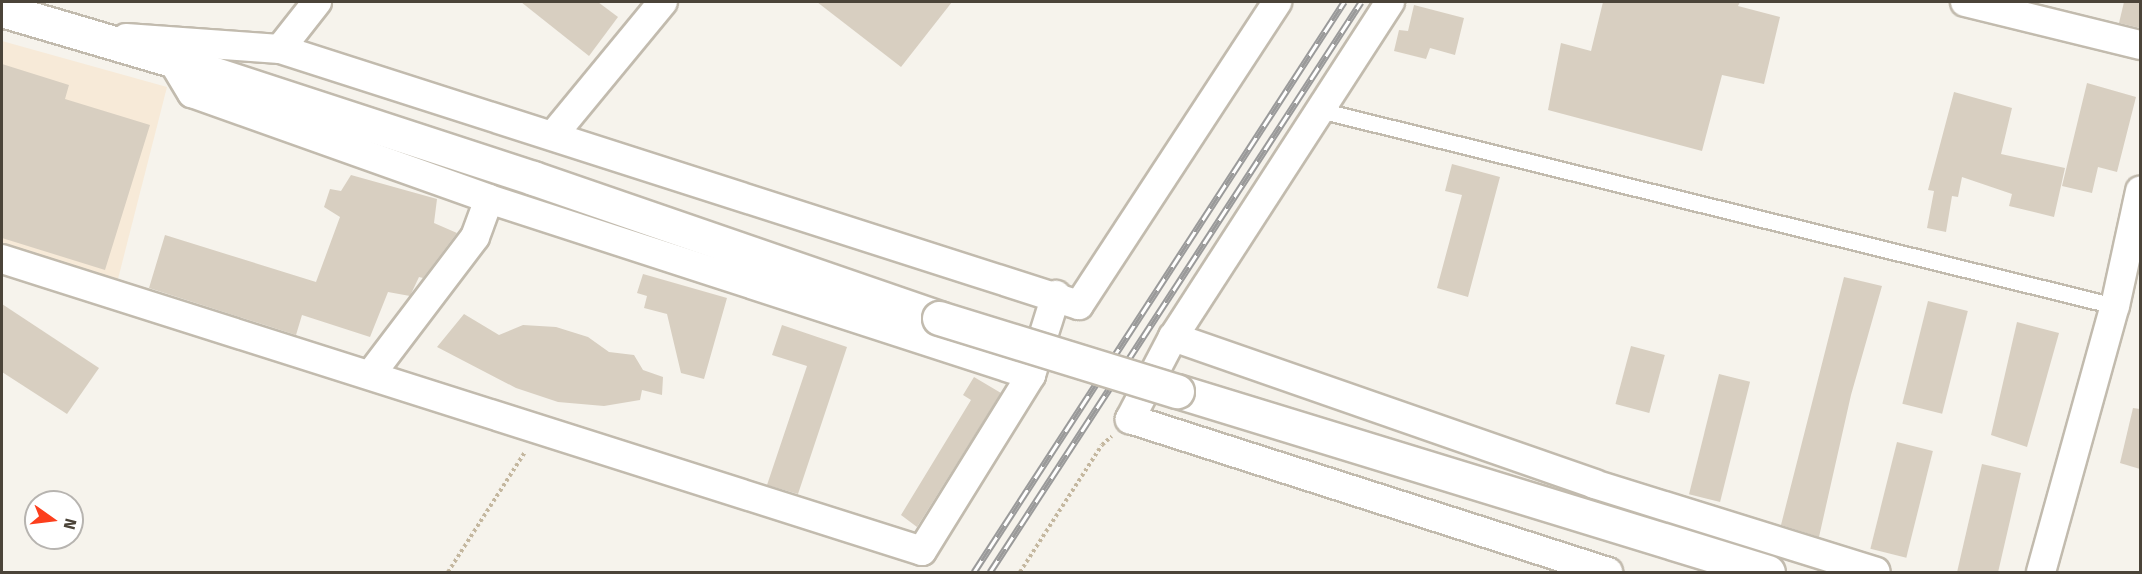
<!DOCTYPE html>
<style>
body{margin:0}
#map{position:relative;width:2142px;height:574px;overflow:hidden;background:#f6f3ec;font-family:"Fira Sans",sans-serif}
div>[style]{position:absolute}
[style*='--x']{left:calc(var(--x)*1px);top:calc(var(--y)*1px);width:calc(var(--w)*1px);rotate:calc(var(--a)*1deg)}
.commercial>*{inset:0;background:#f7ead8}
.building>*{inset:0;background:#d8cfc1;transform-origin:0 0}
.path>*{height:4px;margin-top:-2px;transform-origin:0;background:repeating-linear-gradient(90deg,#c4b79f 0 3px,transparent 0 6px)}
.roads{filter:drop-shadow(2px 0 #c2bbae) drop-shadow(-2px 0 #c2bbae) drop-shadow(0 2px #c2bbae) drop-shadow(0 -2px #c2bbae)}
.service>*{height:15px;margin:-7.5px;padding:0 7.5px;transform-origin:7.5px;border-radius:7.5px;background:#fff}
.minor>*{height:28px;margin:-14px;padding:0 14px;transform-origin:14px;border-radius:14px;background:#fff}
.tertiary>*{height:33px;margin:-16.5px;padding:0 16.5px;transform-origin:16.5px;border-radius:16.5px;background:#fff}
.rail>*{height:7px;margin-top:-3.5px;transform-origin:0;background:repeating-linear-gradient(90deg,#fff 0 14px,#9a9a9a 0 28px);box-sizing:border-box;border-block:2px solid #9a9a9a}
.bridges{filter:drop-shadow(2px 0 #c2bbae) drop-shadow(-2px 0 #c2bbae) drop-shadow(0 2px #c2bbae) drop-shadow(0 -2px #c2bbae)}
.tertiary-bridge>*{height:33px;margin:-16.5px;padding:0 16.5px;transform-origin:16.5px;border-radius:16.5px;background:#fff}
span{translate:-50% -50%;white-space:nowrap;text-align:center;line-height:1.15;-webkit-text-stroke:5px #fff;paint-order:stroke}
.frame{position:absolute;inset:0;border:3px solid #4b4439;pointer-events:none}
.north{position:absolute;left:24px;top:490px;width:60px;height:60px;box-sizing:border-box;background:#fff;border:2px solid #b7b4b0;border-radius:50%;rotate:104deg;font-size:16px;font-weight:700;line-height:24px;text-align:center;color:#4b4439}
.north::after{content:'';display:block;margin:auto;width:21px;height:27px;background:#fc3f1d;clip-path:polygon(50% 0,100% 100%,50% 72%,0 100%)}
</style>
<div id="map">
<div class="commercial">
<div style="clip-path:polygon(2px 41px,167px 87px,118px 279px,2px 243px)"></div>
</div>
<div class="building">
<div style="clip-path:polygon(521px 2px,598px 2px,618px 17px,589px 56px)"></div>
<div style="clip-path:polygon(817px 2px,952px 2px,901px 67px)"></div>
<div style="clip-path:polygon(1603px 2px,1740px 2px,1738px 6px,1780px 17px,1764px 84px,1722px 75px,1702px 151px,1548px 110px,1561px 43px,1591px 51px)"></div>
<div style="clip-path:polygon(2124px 2px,2140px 2px,2140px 28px,2119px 23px)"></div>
<div style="clip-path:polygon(1414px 5px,1464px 18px,1455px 55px,1430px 48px,1426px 59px,1394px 51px,1399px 30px,1408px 31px)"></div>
<div style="clip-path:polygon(2px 64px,69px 85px,65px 99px,150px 125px,105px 270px,2px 238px)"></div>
<div style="clip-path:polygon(2087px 83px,2136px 97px,2117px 172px,2098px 167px,2092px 193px,2062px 186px)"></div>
<div style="clip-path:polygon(1954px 92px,2012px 108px,2001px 154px,2065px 168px,2054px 217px,2009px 206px,2012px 194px,1962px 177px,1958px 197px,1952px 196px,1946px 232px,1927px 228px,1934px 191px,1928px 190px)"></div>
<div style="clip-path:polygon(1452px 164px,1500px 177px,1468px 297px,1437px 288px,1462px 195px,1445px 191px)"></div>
<div style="clip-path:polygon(351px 175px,437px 199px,434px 223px,457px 233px,423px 278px,419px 277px,410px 296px,388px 292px,370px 337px,302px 315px,296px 335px,149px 288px,165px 235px,316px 282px,340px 217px,324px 207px,330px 189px,341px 191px)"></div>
<div style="clip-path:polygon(643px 274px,727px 298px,704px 379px,681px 373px,667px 314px,644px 308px,647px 296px,637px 293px)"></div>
<div style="clip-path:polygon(1844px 277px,1882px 286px,1851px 395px,1819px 537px,1781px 525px)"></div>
<div style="left:1928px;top:301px;width:41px;height:106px;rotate:14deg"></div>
<div style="clip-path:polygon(2px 304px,99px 368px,67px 414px,2px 372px)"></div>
<div style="clip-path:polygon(464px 314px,499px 335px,523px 325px,556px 327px,588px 337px,609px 352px,634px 355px,643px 370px,663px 377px,662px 395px,642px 390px,640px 400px,604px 406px,558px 402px,516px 388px,437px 347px)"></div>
<div style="clip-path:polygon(2017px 322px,2059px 333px,2027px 447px,1991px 435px)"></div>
<div style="clip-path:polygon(782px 325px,847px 347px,798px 494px,767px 485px,807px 366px,772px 355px)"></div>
<div style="left:1631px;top:346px;width:35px;height:60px;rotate:15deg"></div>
<div style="left:1719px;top:374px;width:32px;height:124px;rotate:14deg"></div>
<div style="clip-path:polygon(974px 377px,1001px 393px,917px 527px,901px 515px,971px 400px,963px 395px)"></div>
<div style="clip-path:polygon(2133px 408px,2140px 409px,2140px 469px,2120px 463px)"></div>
<div style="left:1897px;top:442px;width:37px;height:110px;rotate:14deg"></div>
<div style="left:1982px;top:464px;width:40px;height:112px;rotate:13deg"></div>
</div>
<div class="path">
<div style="--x:448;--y:572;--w:143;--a:-57.3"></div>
<div style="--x:1020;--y:572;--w:151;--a:-57.2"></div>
<div style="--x:1102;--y:445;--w:13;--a:-42"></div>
</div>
<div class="roads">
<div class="service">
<div style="--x:1319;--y:110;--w:820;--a:13.83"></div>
</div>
<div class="minor">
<div style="--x:1390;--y:2;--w:399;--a:122.9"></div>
<div style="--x:1173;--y:337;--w:93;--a:117.7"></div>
<div style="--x:1130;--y:419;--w:502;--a:17.75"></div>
<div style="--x:1965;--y:2;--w:180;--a:13.8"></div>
<div style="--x:126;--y:38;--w:154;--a:4.1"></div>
<div style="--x:280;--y:49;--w:60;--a:-51.8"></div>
<div style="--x:280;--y:49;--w:839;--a:17.77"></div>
<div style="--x:1079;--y:305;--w:362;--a:-56.8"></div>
<div style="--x:172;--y:60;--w:39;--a:59"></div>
<div style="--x:192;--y:93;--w:315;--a:19.6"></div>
<div style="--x:489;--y:199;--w:570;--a:17.99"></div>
<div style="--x:554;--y:134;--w:171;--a:-50.5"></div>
<div style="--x:2;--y:259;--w:965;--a:17.61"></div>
<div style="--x:922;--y:551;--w:207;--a:-58.2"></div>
<div style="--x:1031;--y:375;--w:84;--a:-72.6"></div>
<div style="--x:1173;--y:337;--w:446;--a:19.2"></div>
<div style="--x:1594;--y:484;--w:295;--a:17.3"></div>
<div style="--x:371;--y:374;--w:172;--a:-52.8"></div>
<div style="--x:475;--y:237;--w:40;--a:-69.8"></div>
<div style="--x:2041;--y:572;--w:276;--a:-74.5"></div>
<div style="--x:2115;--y:306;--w:118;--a:-77.7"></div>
</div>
<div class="tertiary">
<div style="--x:2;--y:10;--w:177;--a:16.4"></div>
<div style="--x:172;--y:60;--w:380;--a:18.1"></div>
<div style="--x:533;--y:178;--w:429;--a:19"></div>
<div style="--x:1177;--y:391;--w:618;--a:17.03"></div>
</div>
</div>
<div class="rail">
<div style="--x:974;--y:572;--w:680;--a:-57.01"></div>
<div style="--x:990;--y:572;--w:680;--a:-56.94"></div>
</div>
<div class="bridges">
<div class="tertiary-bridge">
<div style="--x:939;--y:318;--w:249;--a:17.1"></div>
</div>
</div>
<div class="frame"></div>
<div class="north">N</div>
</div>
